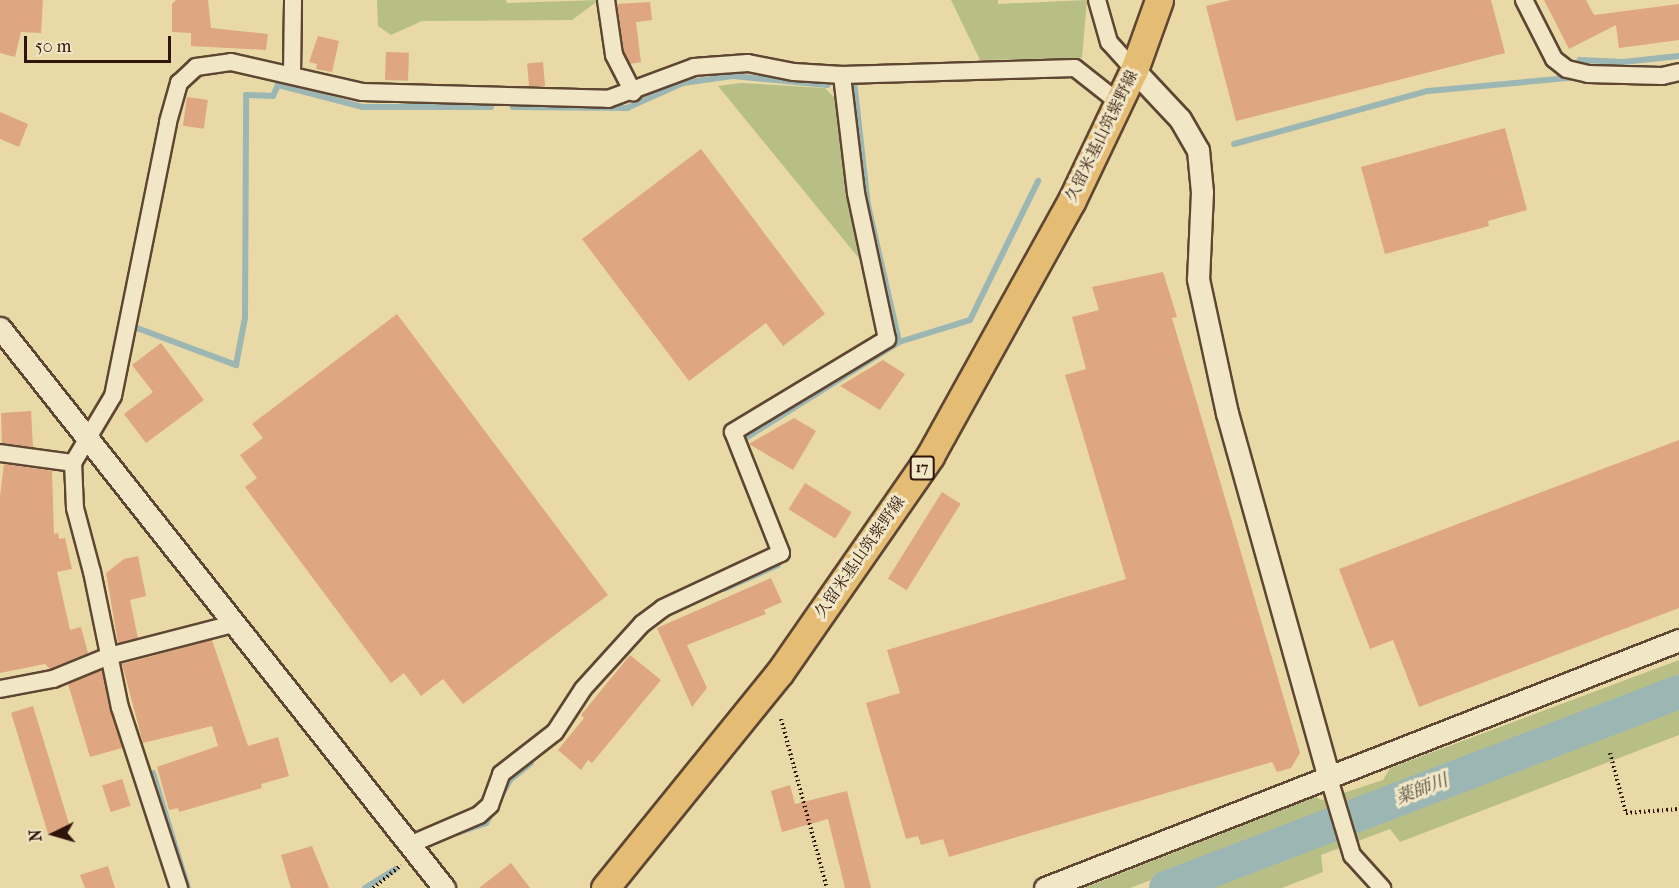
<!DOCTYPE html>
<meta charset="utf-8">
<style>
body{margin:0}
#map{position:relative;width:1679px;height:888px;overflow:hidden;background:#e9d9a6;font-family:"IM FELL French Canon","Noto Serif JP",serif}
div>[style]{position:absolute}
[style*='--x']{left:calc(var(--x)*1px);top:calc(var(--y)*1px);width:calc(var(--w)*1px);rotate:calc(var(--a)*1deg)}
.green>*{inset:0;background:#b8bf86}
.stream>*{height:6px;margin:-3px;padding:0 3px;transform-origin:3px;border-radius:3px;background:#9cb7b3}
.river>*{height:34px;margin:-17px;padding:0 17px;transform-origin:17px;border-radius:17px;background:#9cb7b3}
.building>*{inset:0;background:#dea781;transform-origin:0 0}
.path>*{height:4px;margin-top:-2px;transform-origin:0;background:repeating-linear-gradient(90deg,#2f150c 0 1.5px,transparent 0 4.5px)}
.roads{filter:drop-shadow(2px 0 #5e4632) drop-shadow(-2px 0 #5e4632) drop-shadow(0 2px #5e4632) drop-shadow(0 -2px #5e4632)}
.minor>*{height:16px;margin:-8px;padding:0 8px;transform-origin:8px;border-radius:8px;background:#f1e6c5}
.tertiary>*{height:21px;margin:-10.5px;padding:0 10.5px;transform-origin:10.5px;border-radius:10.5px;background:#f1e6c5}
.primary>*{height:27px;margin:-13.5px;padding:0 13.5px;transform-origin:13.5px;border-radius:13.5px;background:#e4bc73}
span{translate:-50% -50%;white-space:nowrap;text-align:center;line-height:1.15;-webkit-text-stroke:6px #f1e6c5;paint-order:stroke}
.shield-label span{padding:2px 4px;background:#f1e6c5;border:2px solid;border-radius:4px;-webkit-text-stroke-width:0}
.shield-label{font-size:15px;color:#2f150c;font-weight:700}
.street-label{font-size:16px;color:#2f150c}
.water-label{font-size:18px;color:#554e46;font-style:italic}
.north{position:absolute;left:24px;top:804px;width:60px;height:60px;-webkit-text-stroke:4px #f1e6c5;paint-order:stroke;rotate:265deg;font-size:16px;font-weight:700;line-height:24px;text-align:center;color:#2f150c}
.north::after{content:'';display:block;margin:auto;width:21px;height:27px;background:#2f150c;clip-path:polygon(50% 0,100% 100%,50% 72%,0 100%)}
.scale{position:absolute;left:24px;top:36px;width:147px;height:27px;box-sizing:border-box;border:3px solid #2f150c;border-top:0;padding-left:8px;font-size:18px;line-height:21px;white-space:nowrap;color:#2f150c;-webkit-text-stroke:4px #f1e6c5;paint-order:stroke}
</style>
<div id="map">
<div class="green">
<div style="clip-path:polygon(377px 0,506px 0,507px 3px,599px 0,572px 20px,422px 21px,391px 35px,378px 26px)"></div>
<div style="clip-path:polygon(951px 0,998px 0,998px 4px,1087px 0,1082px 58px,980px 60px)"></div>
<div style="clip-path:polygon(741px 83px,825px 88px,836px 99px,862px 262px,718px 86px)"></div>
<div style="clip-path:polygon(1679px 660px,1679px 679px,1130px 888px,1084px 888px,1315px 797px,1322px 800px,1383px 780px,1390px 768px)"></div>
<div style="clip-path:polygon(1679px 708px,1679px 735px,1400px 842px,1390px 829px,1321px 855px,1323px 872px,1282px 888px,1210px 888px)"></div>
</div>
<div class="stream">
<div style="--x:854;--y:81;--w:125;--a:83.6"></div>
<div style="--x:868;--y:205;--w:140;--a:77.2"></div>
<div style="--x:513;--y:107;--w:114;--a:0.5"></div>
<div style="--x:627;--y:108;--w:61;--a:-24.1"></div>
<div style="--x:683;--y:83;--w:50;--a:-8"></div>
<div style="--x:733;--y:76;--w:95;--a:5.4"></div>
<div style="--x:1234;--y:144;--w:201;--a:-15.3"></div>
<div style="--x:1428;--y:91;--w:142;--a:-5.3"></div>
<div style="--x:1569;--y:78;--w:21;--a:-59"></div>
<div style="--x:1580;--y:60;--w:43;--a:2.7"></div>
<div style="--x:1623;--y:62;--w:56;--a:-6.1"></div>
<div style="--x:137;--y:328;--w:106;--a:20.5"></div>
<div style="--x:236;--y:365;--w:48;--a:-79.2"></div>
<div style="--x:245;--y:318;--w:223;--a:-89.7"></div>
<div style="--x:246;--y:95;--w:27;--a:2"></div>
<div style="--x:273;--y:96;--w:12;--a:-66"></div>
<div style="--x:278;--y:85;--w:88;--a:14.5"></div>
<div style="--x:363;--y:107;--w:128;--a:0"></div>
<div style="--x:745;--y:444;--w:5;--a:-101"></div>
<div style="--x:744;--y:439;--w:183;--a:-32"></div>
<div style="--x:899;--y:342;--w:74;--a:-17.2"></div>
<div style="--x:970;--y:320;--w:155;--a:-63.9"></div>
<div style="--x:724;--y:589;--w:59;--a:-24"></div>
<div style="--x:153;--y:773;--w:120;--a:73.1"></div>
<div style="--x:457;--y:833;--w:31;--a:-19"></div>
<div style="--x:486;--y:823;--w:49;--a:-60.8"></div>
<div style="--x:510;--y:780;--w:27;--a:-39"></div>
<div style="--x:365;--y:888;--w:36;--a:-32"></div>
</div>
<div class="river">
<div style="--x:1166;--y:888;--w:549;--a:-20.91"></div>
</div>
<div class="building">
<div style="clip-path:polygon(0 0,43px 0,41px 33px,21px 32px,15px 57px,0 53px)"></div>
<div style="clip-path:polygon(176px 0,208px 0,211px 28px,268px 34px,266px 50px,191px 46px,191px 33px,172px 32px,172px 4px)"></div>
<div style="clip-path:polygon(1231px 0,1491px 0,1505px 53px,1236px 121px,1206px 6px)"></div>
<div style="clip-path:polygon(1544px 0,1586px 0,1594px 15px,1679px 4px,1679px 40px,1619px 48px,1616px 25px,1569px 49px)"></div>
<div style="clip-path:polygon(650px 2px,652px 20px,636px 22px,641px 62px,630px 64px,624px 52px,617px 4px)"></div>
<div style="clip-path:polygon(318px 36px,339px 41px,332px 72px,316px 69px,317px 64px,309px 62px)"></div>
<div style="left:386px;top:52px;width:23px;height:28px;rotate:2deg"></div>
<div style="left:543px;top:62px;width:24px;height:16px;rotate:85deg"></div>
<div style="left:187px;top:97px;width:21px;height:29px;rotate:8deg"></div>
<div style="clip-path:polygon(0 112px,28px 124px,19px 147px,0 139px)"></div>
<div style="clip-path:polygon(1505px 128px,1527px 210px,1488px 221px,1489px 226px,1385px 254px,1361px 167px)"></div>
<div style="clip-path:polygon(701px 149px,825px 314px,783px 346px,766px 323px,689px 381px,582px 239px)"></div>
<div style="clip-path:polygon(1163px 272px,1177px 317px,1172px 318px,1300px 753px,1291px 768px,1277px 772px,1272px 762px,949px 857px,943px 839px,921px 845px,918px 836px,906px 839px,866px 703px,900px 693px,887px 650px,1126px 579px,1065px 375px,1086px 369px,1072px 317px,1099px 310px,1092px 287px)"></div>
<div style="clip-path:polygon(397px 314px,608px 595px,463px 704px,443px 679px,421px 696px,404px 673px,391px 683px,245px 487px,257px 478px,240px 455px,263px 438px,252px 424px)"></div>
<div style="clip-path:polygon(161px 343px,204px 400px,146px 443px,124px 414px,153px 392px,132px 365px)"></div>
<div style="clip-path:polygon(883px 360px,905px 374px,880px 410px,840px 386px)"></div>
<div style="clip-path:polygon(31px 411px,33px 447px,2px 443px,1px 413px)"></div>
<div style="clip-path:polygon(794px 418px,816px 431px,793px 470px,749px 444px)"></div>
<div style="clip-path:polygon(1679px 440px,1679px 608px,1419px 707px,1393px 640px,1370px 649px,1339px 569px)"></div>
<div style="clip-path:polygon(4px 464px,52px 471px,54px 534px,58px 533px,59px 539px,65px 538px,72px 569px,57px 572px,70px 630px,81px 627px,88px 653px,50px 669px,45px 664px,0 673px,0 496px)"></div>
<div style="left:805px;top:483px;width:55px;height:31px;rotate:32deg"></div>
<div style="left:942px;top:492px;width:22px;height:102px;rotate:32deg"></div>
<div style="clip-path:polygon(138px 556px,146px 596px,130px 600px,138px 638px,118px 643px,106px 573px,124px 559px)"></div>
<div style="clip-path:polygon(771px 578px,782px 602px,764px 610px,766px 614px,687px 645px,707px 688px,692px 707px,657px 628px)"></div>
<div style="clip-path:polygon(212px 640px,248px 746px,278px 737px,289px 776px,261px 784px,262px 788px,179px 812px,178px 808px,169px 810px,157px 767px,218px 746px,212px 726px,143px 743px,122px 664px)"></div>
<div style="clip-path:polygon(630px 655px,661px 680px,592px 763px,588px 760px,581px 770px,558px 750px,584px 718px,581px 715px)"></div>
<div style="clip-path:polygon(102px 670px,122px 748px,90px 757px,68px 684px)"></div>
<div style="left:33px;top:706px;width:128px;height:23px;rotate:73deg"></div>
<div style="left:122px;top:779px;width:28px;height:21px;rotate:72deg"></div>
<div style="clip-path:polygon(790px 785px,795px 804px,847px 791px,871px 888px,845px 888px,828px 819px,782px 832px,771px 791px)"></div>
<div style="clip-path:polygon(312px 846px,329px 888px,291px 888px,281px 855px)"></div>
<div style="clip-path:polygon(511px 863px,530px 888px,479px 888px)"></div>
<div style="clip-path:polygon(108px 866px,115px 888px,85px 888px,80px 875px)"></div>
</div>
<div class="path">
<div style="--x:781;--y:719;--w:175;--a:74.8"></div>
<div style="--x:1610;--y:753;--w:62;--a:75.1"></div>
<div style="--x:1626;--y:813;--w:53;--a:-4.3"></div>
<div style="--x:373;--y:888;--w:36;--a:-39"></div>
</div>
<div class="roads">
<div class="minor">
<div style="--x:606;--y:0;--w:56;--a:81.7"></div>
<div style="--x:614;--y:55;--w:42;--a:62.8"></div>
<div style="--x:1097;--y:0;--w:44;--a:74.1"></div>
<div style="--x:1109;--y:42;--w:38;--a:48"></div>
<div style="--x:1524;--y:0;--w:66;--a:63"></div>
<div style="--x:1554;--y:59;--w:16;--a:38"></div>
<div style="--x:1567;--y:69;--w:22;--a:13"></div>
<div style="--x:1588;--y:74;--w:74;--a:1.5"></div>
<div style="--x:1662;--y:76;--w:17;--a:-13"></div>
<div style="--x:292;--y:74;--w:74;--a:-89.2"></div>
<div style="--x:0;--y:453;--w:74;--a:7.8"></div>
<div style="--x:0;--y:689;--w:54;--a:-10.7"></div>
<div style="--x:53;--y:679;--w:61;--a:-22.3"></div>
<div style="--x:109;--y:656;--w:128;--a:-14.5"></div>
<div style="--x:1328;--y:775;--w:84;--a:73.3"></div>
<div style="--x:1352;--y:855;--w:45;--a:47.7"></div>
<div style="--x:409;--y:845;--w:76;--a:-23.2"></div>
<div style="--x:479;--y:815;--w:15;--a:-42"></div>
<div style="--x:490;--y:805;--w:33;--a:-70"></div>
<div style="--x:501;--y:774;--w:68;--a:-37.9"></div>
<div style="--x:555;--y:732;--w:51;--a:-56.9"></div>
<div style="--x:583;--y:689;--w:88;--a:-47.8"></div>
<div style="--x:642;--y:624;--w:26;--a:-37"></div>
<div style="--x:663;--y:608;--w:130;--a:-25"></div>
<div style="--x:781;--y:553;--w:130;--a:-111.6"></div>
<div style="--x:733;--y:432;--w:180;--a:-31.1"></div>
<div style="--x:887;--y:339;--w:149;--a:-102"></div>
<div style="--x:856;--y:193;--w:119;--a:-96.8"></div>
<div style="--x:179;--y:888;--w:189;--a:-108.1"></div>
<div style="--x:120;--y:708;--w:139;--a:-101.6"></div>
<div style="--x:92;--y:572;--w:66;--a:-104.9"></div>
<div style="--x:75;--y:508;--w:45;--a:-92.5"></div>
<div style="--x:73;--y:463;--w:78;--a:-59.2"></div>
<div style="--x:113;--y:396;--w:279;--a:-78.6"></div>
<div style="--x:168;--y:122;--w:41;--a:-74.2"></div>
<div style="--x:179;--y:83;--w:23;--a:-43"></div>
<div style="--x:196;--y:67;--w:35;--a:-8"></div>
<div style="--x:231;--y:62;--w:134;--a:12.9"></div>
<div style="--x:362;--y:92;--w:246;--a:1.6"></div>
<div style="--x:608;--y:99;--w:92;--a:-20.4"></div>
<div style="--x:694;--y:67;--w:54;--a:-4.2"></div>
<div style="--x:748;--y:63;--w:47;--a:11.1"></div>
<div style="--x:794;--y:72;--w:48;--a:3.6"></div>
<div style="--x:842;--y:75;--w:233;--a:-1.7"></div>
<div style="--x:1075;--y:68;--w:55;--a:38.3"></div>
</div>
<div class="tertiary">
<div style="--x:1134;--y:70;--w:67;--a:46.8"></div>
<div style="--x:1180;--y:119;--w:36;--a:60"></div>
<div style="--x:1198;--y:150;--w:42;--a:84.6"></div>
<div style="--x:1202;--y:192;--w:87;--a:92.6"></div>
<div style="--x:1198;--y:279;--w:137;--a:77.8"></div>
<div style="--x:1227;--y:413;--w:376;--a:74.4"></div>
<div style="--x:0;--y:328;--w:715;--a:51.59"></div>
<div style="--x:1045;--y:888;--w:681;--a:-21.36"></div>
</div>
<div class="primary">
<div style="--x:605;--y:888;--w:278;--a:-51"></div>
<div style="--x:780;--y:672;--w:263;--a:-55.2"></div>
<div style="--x:930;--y:456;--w:291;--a:-61"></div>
<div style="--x:1071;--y:202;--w:146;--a:-64.5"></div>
<div style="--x:1134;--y:70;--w:74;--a:-70.3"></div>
</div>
</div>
<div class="shield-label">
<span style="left:922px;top:468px">17</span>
</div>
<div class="street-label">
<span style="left:1102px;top:136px;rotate:-64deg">久留米基山筑紫野線</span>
<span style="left:860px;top:557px;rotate:-55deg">久留米基山筑紫野線</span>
</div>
<div class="water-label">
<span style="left:1422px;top:790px;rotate:-21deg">薬師川</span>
</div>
<div class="north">N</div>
<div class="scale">50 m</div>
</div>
